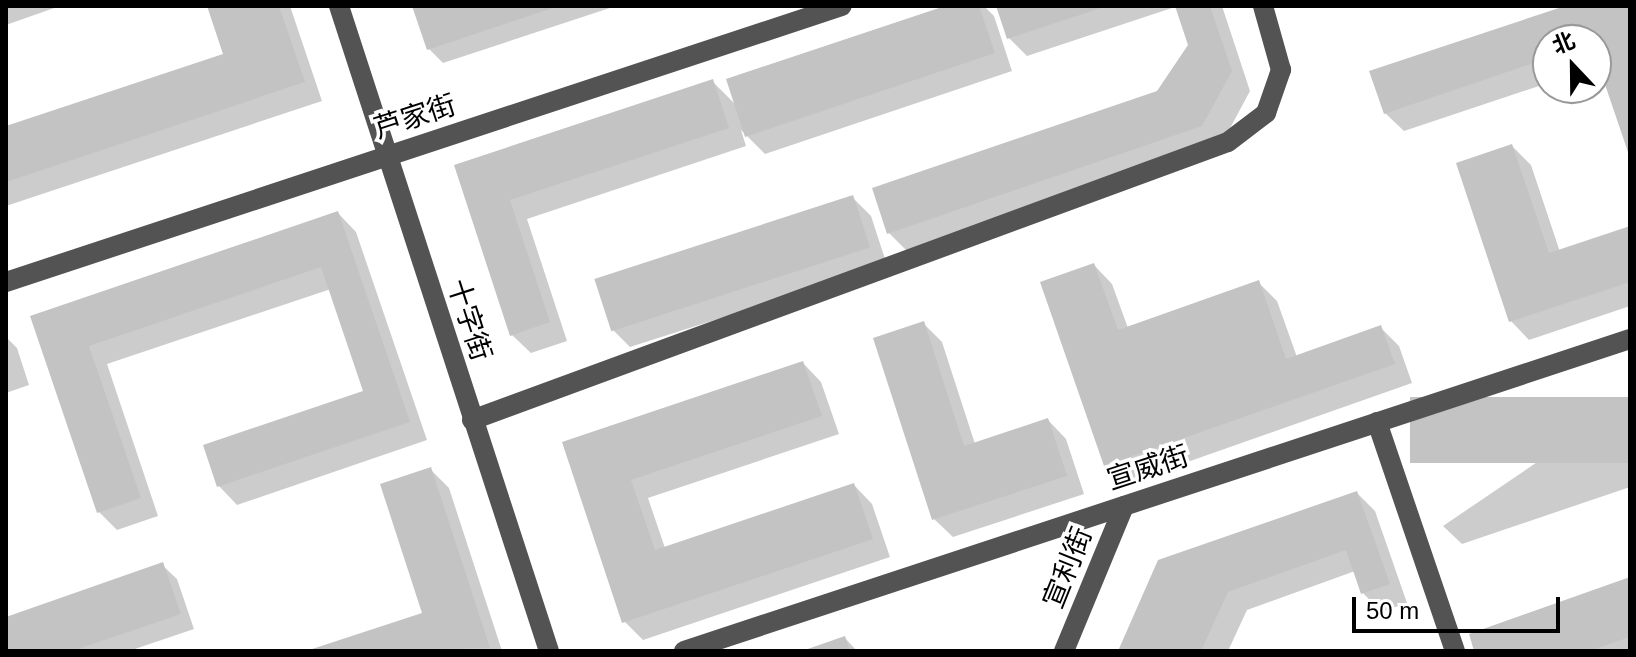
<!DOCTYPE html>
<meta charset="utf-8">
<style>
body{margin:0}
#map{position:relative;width:1636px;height:657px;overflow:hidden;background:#fff;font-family:Arial,"Noto Sans SC",sans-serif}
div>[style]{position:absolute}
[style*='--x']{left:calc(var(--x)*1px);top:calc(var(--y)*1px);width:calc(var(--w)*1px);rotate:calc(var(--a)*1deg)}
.shadow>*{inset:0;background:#0003}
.building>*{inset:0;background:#c3c3c3;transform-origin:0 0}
.minor>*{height:20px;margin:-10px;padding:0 10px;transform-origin:10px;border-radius:10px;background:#535353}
span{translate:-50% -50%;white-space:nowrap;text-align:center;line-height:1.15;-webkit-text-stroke:7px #fff;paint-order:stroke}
.street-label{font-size:28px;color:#000}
.frame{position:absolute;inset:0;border:8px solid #000;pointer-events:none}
.north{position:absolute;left:1532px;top:24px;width:80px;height:80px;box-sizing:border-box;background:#fff;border:2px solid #999;border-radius:50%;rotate:338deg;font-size:22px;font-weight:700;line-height:32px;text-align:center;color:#000}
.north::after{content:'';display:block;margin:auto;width:28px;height:36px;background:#000;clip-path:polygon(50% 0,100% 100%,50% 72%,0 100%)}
.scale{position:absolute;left:1352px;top:597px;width:208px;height:36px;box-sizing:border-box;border:4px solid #000;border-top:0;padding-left:10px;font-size:24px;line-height:28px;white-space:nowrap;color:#000;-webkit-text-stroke:6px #fff;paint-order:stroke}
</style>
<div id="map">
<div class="shadow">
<div style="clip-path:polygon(6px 6px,60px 6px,6px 25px)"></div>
<div style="clip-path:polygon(210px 6px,290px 6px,322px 101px,6px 206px,6px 128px,226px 55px)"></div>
<div style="clip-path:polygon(418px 6px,616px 6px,443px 63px,428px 48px)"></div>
<div style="clip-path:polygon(951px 6px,984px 6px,994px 16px,1012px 71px,765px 154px,741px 130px,746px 146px,527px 219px,567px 341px,531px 353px,512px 335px,457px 166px,713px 82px,736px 105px)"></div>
<div style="clip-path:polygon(998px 6px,1222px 6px,1250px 91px,1221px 145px,907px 251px,889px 233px,1158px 92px,1191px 46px,1178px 6px,1027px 56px,1009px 38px)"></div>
<div style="clip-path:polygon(1571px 6px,1630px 6px,1630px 153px,1601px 65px,1596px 67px,1596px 40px,1548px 40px,1548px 83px,1404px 131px,1385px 113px)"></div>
<div style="clip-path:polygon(1512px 146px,1531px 165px,1560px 252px,1630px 228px,1630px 306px,1529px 340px,1511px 321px)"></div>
<div style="clip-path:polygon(852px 197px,871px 216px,887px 265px,630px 347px,612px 329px)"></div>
<div style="clip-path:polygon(338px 213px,356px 232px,427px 440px,237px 505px,219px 486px,366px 392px,331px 289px,107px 364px,158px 516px,117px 530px,99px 512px,33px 317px)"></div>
<div style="clip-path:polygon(1094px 265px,1112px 284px,1128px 328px,1258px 282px,1277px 301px,1297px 357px,1381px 328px,1399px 346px,1412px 383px,1125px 484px,1106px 465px)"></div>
<div style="clip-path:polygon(923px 323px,942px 342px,975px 444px,1048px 420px,1066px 439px,1084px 494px,953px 537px,934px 519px)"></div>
<div style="clip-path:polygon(6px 337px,17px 348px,29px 385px,6px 393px)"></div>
<div style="clip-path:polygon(803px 363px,821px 382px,839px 434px,648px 498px,665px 548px,854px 485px,872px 504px,890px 557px,643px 640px,624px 621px,564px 443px)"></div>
<div style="clip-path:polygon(1630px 399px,1630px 487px,1462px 544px,1443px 526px)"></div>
<div style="clip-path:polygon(431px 470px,449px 488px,502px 651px,311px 651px,424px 615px)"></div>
<div style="clip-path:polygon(1357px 493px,1375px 511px,1407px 603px,1381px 612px,1363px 593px,1355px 571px,1247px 610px,1228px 651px,1120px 651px)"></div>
<div style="clip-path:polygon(162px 565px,177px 579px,194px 629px,129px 651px,6px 651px,6px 619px)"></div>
<div style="clip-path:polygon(1630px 579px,1630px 651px,1477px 651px)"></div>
<div style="clip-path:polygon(845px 638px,857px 651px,807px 651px)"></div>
</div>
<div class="building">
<div style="clip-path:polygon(207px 6px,279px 6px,305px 82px,6px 182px,6px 126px,223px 54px)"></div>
<div style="clip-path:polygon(412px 6px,556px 6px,556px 7px,427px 50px)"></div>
<div style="clip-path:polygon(945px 6px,979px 6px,995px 53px,745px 137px,726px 79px)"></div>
<div style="clip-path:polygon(996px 6px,1104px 6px,1104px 7px,1007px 39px)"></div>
<div style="clip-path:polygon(1175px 6px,1210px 6px,1232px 71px,1202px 126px,887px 234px,872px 188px,1157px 91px,1188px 45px)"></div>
<div style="clip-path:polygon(1565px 6px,1630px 6px,1630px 158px,1596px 58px,1596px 40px,1548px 40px,1548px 58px,1384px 114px,1369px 71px)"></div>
<div style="clip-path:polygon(713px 79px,729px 128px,510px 200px,550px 322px,510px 336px,454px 165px)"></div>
<div style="clip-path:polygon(1512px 144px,1549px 253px,1630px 226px,1630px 282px,1509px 322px,1456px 163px)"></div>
<div style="left:853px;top:195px;width:55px;height:272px;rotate:72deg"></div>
<div style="clip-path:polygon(338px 211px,410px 422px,217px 487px,203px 445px,363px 391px,321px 267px,89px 346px,141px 498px,97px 513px,30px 316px)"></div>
<div style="clip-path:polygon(1094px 263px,1118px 330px,1259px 280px,1286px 359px,1381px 325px,1395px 364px,1104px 466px,1040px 282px)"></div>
<div style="clip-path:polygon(924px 321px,964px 446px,1048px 418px,1067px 476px,932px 520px,873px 338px)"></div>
<div style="clip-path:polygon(803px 361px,822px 416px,631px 480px,655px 550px,854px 483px,873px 539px,622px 623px,562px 442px)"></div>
<div style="left:1630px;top:397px;width:66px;height:220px;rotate:90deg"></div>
<div style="clip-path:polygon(431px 467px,490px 648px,306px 651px,422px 613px,380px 484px)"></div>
<div style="clip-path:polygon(1357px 491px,1390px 584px,1361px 594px,1346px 550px,1228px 592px,1201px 651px,1118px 651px,1158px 560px)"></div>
<div style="clip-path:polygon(163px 562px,181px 614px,72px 651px,6px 651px,6px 617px)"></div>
<div style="clip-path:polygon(1630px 577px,1630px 637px,1589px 651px,1474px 651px,1469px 634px)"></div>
<div style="clip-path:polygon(845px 636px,850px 651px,802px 651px)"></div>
</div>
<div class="minor">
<div style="--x:339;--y:6;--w:678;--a:71.97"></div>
<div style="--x:6;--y:282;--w:880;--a:-18.27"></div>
<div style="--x:472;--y:420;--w:805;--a:-20.19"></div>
<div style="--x:1228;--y:142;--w:48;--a:-37.3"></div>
<div style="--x:1266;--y:113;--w:46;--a:-70.8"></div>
<div style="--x:1281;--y:70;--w:66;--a:-105.7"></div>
<div style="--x:1377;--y:422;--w:242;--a:71.2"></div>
<div style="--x:684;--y:651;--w:996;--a:-18.25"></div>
<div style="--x:1064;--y:651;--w:157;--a:-67.5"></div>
</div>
<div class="street-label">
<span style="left:415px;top:117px;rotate:-18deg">芦家街</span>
<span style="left:469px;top:320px;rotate:72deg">十字街</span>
<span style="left:1148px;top:468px;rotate:-18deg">宣威街</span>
<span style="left:1068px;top:568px;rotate:-68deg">宣利街</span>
</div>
<div class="frame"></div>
<div class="north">北</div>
<div class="scale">50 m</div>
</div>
